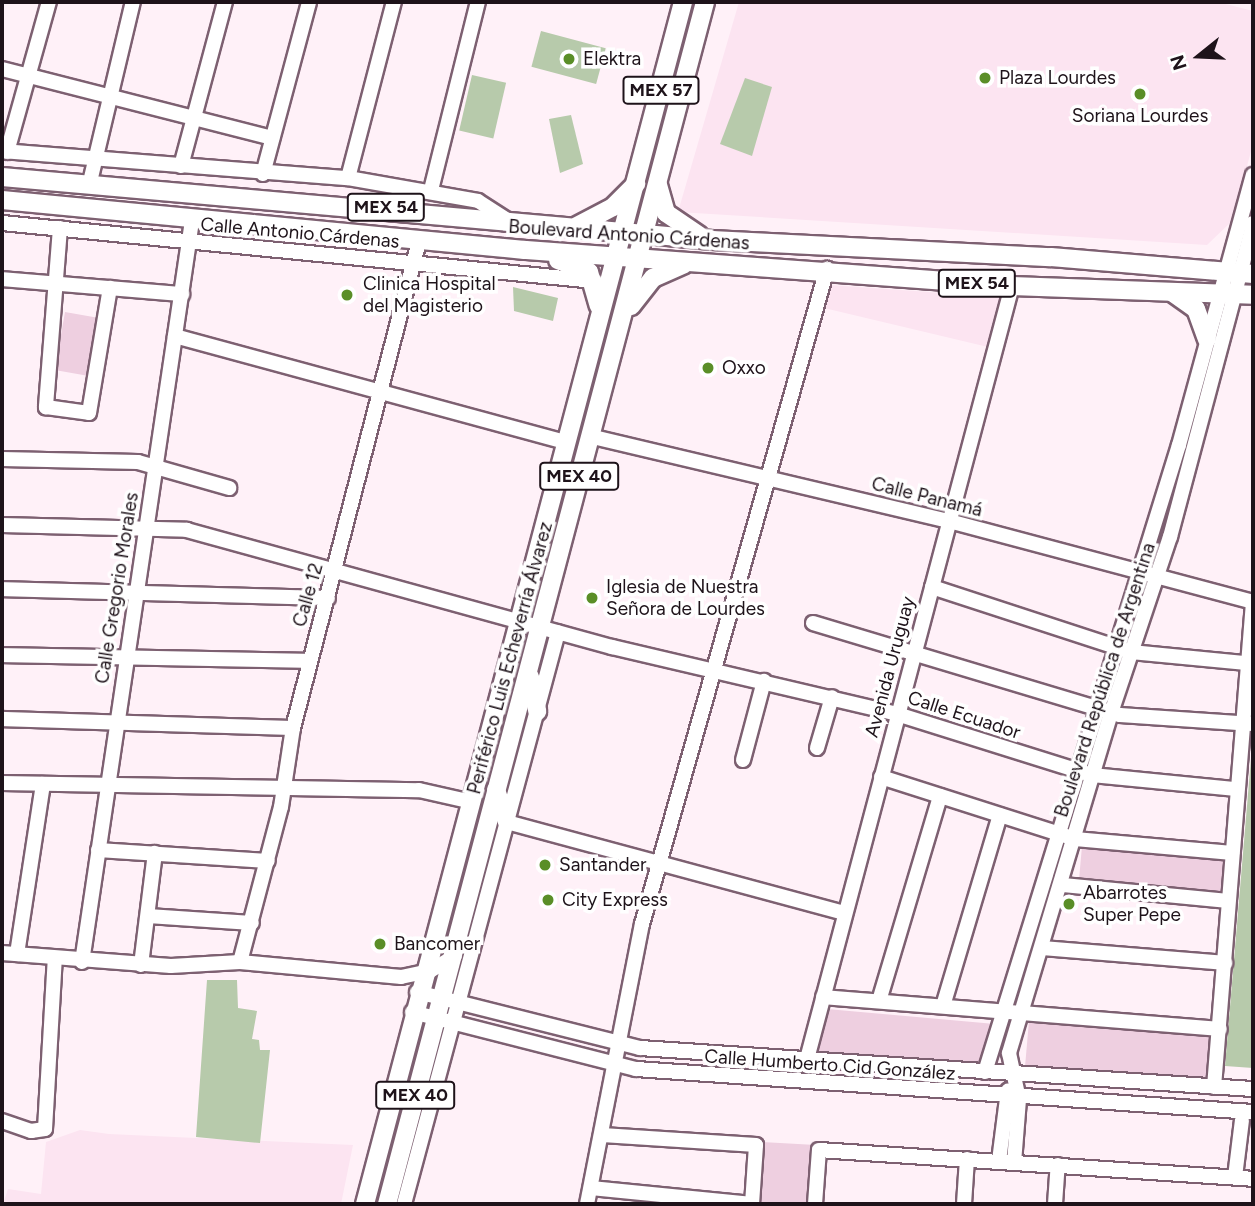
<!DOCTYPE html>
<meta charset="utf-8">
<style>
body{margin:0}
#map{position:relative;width:1255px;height:1206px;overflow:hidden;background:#fff1f8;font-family:Figtree,sans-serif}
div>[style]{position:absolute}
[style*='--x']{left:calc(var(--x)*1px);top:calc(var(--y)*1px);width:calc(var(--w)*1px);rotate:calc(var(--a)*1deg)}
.built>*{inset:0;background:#fce4f1}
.green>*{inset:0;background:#eecfe0;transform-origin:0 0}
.building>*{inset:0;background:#b7caab;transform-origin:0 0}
.roads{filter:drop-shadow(2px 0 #7d6071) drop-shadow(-2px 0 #7d6071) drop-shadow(0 2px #7d6071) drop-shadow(0 -2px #7d6071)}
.minor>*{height:14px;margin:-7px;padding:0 7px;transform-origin:7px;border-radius:7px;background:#fff}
.major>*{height:18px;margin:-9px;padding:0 9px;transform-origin:9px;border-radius:9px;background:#fff}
.dots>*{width:19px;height:19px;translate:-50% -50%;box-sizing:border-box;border:4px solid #fff;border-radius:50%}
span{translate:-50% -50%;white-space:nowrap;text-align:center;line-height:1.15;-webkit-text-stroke:7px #fff;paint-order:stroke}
.shield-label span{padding:2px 5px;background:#fff;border:2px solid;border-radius:5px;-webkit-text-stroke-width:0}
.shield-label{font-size:18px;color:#1e131a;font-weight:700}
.poi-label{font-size:19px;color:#1e131a}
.left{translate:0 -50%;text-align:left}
.street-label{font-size:19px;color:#1e131a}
.frame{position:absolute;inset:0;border:4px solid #1e131a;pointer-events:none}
.north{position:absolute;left:1164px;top:21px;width:70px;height:70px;-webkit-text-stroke:5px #fff;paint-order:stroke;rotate:252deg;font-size:19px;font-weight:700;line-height:28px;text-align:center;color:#1e131a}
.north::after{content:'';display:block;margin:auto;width:24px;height:32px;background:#1e131a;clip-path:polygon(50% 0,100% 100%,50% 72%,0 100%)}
</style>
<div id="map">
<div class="built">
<div style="clip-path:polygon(739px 2px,1218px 2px,1253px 11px,1253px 144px,1232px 221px,1207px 245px,678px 212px)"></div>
<div style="clip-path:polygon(829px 285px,1001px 297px,988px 347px,824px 308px)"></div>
<div style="clip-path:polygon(80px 1130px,109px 1134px,353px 1145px,341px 1204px,3px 1204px,8px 1189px,41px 1194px,46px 1142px)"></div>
</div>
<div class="green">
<div style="left:65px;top:312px;width:36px;height:59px;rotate:10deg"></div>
<div style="left:1082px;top:846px;width:144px;height:34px;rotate:5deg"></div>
<div style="clip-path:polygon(827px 1009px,995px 1024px,982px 1064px,817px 1055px)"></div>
<div style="left:1029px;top:1021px;width:185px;height:50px;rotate:5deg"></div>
<div style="left:761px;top:1142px;width:55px;height:62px;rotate:3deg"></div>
</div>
<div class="building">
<div style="left:541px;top:31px;width:67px;height:37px;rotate:15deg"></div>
<div style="left:472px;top:75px;width:35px;height:57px;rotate:13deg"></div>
<div style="clip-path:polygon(745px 78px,772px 87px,752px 156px,720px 144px)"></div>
<div style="clip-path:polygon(571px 115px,583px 164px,560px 173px,549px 119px)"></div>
<div style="clip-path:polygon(513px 287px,558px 298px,553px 321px,514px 311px)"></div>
<div style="clip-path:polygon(1253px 735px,1253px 1068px,1225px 1066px)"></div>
<div style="clip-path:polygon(207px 980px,237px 980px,238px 1008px,257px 1011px,252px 1039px,259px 1040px,260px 1050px,270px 1050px,260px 1143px,196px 1137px)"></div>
</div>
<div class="roads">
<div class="minor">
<div style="--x:2;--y:69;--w:279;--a:14.3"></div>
<div style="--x:2;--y:151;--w:347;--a:4.5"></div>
<div style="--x:348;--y:178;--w:132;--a:10"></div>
<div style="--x:478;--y:201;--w:38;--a:33"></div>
<div style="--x:7;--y:152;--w:156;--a:-74.4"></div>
<div style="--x:181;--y:166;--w:170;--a:-75"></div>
<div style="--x:263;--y:174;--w:178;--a:-75"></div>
<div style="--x:348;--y:178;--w:182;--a:-75.4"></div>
<div style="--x:89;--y:186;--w:189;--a:-76.6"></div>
<div style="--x:431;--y:190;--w:194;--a:-76"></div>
<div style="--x:2;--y:223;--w:596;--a:5.59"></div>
<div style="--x:60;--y:228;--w:180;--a:94.5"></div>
<div style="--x:46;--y:407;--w:43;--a:7.9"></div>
<div style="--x:89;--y:413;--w:127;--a:-80.5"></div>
<div style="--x:2;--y:279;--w:181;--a:4.8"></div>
<div style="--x:175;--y:336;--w:404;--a:15.2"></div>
<div style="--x:589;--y:436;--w:370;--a:13.3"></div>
<div style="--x:949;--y:521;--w:315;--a:14.9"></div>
<div style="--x:2;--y:459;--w:136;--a:1.3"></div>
<div style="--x:138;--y:462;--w:95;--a:15.9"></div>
<div style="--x:2;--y:525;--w:185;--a:1.5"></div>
<div style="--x:187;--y:530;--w:441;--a:15.4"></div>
<div style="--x:612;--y:647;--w:293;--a:13.2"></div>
<div style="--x:897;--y:714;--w:204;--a:17.4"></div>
<div style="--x:1092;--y:775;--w:145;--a:5.6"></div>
<div style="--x:932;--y:587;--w:209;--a:18.1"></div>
<div style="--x:1131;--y:652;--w:116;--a:5.5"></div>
<div style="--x:2;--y:589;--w:326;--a:1.6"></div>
<div style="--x:813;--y:623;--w:320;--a:16.7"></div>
<div style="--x:1120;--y:715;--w:133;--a:3.9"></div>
<div style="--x:2;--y:655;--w:307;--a:1.1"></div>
<div style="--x:2;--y:719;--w:291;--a:1.8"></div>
<div style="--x:817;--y:748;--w:53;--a:-73.6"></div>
<div style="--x:743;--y:760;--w:82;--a:-75.1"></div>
<div style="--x:881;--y:777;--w:204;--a:17.7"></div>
<div style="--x:1075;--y:839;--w:158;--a:5.1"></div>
<div style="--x:2;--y:783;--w:417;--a:1"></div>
<div style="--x:419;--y:790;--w:50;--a:12.7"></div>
<div style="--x:507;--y:822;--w:349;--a:15.1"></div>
<div style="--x:98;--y:850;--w:170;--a:3.7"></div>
<div style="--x:1063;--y:885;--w:166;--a:5.5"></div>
<div style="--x:148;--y:916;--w:104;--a:3.9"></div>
<div style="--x:1043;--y:948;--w:183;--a:4.7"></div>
<div style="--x:2;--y:953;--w:169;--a:4.4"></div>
<div style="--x:171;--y:966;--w:69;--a:-3.3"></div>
<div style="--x:240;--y:962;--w:162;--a:5.3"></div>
<div style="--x:401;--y:977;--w:30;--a:-12"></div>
<div style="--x:430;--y:971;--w:29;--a:-31"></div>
<div style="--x:17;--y:954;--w:172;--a:-81.3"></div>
<div style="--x:82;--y:962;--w:749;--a:-81.56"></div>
<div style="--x:240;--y:962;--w:160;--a:-75.2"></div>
<div style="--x:281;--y:807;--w:80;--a:-81.4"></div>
<div style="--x:293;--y:728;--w:503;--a:-75.49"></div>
<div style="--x:141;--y:965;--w:113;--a:-82.9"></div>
<div style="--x:417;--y:992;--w:230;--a:14.1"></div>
<div style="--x:640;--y:1048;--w:614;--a:3.83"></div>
<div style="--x:823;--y:997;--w:398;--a:4.6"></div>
<div style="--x:879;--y:1001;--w:214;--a:-73.4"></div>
<div style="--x:943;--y:1006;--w:199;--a:-73.4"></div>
<div style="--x:412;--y:1012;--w:231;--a:14.3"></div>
<div style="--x:636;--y:1069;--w:618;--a:3.99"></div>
<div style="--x:807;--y:1059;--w:800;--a:-75.15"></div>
<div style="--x:985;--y:1072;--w:656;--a:-72.81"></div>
<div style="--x:1179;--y:445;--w:280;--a:-74.7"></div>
<div style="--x:1214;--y:1087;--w:485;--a:-85.4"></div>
<div style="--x:2;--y:1121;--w:31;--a:19"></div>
<div style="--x:31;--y:1131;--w:14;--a:-8"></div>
<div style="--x:45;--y:1129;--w:171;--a:-86.7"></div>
<div style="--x:999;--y:1161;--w:71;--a:-82.7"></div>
<div style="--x:1014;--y:1163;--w:64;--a:-85.5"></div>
<div style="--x:1019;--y:1099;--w:47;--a:-102.3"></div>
<div style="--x:1009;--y:1053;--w:355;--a:-73.3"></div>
<div style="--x:1111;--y:713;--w:186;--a:-71.5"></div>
<div style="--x:1170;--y:537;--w:324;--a:-75.1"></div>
<div style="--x:1235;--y:1177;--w:57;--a:-83"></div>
<div style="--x:591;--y:1188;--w:162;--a:5.7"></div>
<div style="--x:752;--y:1204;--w:59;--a:-86.1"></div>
<div style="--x:756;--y:1145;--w:154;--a:-176.3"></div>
<div style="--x:404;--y:1204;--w:592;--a:-74.93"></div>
<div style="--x:587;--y:1204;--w:285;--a:-78.9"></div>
<div style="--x:642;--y:924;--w:681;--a:-74.23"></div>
<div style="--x:815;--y:1204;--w:54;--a:-85.8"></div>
<div style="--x:819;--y:1150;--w:435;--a:3.8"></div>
<div style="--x:964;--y:1204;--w:45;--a:-86.2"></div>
<div style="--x:1055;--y:1204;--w:39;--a:-86"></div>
</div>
<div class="major">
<div style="--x:2;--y:177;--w:713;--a:5.07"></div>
<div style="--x:712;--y:240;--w:339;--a:2.9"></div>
<div style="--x:1051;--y:257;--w:203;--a:4.8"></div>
<div style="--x:658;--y:185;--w:29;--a:74"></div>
<div style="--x:666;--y:213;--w:40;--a:34"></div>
<div style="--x:2;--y:200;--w:525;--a:5.46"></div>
<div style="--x:525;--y:250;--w:488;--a:4.2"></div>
<div style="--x:1012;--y:286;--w:241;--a:2.1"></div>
<div style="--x:1253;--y:225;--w:1;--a:90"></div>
<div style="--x:577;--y:226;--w:41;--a:-27.8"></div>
<div style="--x:613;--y:207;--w:33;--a:-45"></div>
<div style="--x:558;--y:260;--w:33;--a:21"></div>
<div style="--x:589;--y:272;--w:35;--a:74"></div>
<div style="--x:1173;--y:293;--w:28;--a:35"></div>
<div style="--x:1196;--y:309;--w:32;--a:70"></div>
<div style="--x:631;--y:306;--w:36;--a:-52"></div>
<div style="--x:653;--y:278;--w:34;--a:-24"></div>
<div style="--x:530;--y:677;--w:35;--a:78"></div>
<div style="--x:496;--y:790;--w:34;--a:71"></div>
<div style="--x:365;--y:1204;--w:1243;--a:-75.18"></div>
<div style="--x:387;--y:1204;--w:1243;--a:-75.18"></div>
</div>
</div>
<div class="dots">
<div style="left:569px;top:59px;background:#5a8e27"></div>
<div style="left:985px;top:78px;background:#5a8e27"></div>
<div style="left:1140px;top:94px;background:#5a8e27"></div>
<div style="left:347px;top:295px;background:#5a8e27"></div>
<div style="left:708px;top:368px;background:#5a8e27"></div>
<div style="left:592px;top:598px;background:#5a8e27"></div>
<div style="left:545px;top:865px;background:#5a8e27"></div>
<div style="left:548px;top:900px;background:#5a8e27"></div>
<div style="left:1069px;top:904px;background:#5a8e27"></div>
<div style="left:380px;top:944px;background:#5a8e27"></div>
</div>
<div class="shield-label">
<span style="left:661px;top:90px">MEX 57</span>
<span style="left:386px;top:207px">MEX 54</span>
<span style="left:977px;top:283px">MEX 54</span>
<span style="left:579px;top:476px">MEX 40</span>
<span style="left:415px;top:1095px">MEX 40</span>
</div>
<div class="poi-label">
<span class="left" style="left:583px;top:59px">Elektra</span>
<span class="left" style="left:999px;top:78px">Plaza Lourdes</span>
<span style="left:1140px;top:116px">Soriana Lourdes</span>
<span class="left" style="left:363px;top:295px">Clinica Hospital<br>del Magisterio</span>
<span class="left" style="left:722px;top:368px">Oxxo</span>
<span class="left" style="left:606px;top:598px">Iglesia de Nuestra<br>Señora de Lourdes</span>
<span class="left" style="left:559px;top:865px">Santander</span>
<span class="left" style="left:1083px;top:904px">Abarrotes<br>Super Pepe</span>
<span class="left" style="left:562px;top:900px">City Express</span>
<span class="left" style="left:394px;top:944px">Bancomer</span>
</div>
<div class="street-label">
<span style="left:300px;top:233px;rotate:5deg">Calle Antonio Cárdenas</span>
<span style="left:629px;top:235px;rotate:4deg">Boulevard Antonio Cárdenas</span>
<span style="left:927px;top:497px;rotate:14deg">Calle Panamá</span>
<span style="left:117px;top:588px;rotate:-81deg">Calle Gregorio Morales</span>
<span style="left:308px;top:595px;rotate:-74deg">Calle 12</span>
<span style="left:510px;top:658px;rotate:-75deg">Periférico Luis Echeverría Álvarez</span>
<span style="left:890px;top:667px;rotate:-75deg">Avenida Uruguay</span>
<span style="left:1105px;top:680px;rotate:-72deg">Boulevard República de Argentina</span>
<span style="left:964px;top:715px;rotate:18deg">Calle Ecuador</span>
<span style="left:830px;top:1065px;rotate:4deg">Calle Humberto Cid González</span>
</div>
<div class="frame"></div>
<div class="north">N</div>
</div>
